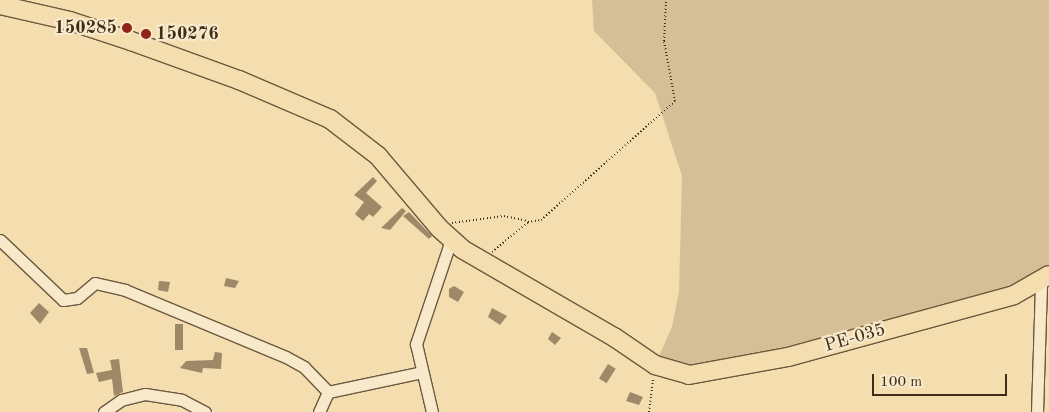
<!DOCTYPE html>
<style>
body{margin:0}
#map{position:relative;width:1049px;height:412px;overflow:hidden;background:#f4ddaf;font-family:"Old Standard TT",serif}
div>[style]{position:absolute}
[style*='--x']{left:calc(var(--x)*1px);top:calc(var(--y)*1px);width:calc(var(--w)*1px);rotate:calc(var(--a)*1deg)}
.green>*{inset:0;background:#d5bf96}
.building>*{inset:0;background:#9d8967;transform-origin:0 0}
.path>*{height:2px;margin-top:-1px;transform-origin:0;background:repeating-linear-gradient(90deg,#3f2d1a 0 1px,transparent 0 3.5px)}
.roads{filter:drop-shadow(1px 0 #6c593f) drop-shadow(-1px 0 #6c593f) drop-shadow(0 1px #6c593f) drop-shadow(0 -1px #6c593f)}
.minor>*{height:11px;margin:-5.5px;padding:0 5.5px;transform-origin:5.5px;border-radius:5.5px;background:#f8e9cb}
.primary>*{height:18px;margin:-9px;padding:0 9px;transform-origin:9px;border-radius:9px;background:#f4ddaf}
.dots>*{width:14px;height:14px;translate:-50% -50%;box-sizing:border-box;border:2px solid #f8e9cb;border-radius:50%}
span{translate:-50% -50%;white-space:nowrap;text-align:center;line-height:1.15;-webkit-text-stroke:4.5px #f8e9cb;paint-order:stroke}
.poi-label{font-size:18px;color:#3f2d1a;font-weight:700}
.right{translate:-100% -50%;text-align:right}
.left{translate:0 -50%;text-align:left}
.street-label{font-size:18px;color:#3f2d1a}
.scale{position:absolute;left:872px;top:374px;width:135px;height:22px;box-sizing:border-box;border:2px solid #3f2d1a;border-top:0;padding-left:6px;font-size:15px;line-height:18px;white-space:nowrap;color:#3f2d1a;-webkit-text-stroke:4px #f8e9cb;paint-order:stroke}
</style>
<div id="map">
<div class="green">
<div style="clip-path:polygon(592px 0,1049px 0,1049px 275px,1041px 282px,714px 370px,655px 365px,672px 327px,679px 292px,682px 176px,655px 93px,594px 31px)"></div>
</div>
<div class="building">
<div style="clip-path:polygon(373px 177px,377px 181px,366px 193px,382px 207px,373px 217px,369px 214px,363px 221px,355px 214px,364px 202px,354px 195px)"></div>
<div style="clip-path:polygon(402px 208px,406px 211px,390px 230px,381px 228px)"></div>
<div style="clip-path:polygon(409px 212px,432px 236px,429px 239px,403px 216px)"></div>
<div style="clip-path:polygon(226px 278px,239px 281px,235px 288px,224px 286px)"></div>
<div style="clip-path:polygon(159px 281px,170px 282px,168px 292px,158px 290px)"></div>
<div style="clip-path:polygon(454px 286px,464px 292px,458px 302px,449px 297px,449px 289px)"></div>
<div style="clip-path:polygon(39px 303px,49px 312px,40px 324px,30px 313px)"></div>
<div style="clip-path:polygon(492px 308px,507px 316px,500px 325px,488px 317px)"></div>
<div style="left:175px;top:324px;width:8px;height:26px"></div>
<div style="clip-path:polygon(552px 332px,561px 338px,555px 345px,548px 339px)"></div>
<div style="clip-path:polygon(79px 348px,87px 348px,94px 373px,87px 374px)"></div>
<div style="clip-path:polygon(215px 352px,222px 353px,221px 369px,203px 368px,202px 373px,180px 368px,186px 361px,213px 360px)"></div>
<div style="clip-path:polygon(119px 359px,123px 392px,114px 396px,112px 379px,99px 382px,96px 373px,112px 370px,110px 360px)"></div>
<div style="left:608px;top:364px;width:9px;height:17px;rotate:32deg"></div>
<div style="clip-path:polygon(630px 392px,643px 397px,639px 405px,626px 401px)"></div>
</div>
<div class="path">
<div style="--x:452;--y:223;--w:52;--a:-7.7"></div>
<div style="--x:504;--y:216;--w:24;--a:12"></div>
<div style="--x:492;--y:252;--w:47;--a:-39.8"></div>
<div style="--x:528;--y:222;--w:13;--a:-9"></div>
<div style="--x:541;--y:220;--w:179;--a:-41.6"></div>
<div style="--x:675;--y:101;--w:61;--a:-100.4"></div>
<div style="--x:664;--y:41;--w:41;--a:-87.2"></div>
<div style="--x:649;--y:412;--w:35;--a:-83"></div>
</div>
<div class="roads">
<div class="minor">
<div style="--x:0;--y:240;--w:87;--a:43.6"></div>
<div style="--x:63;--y:300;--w:14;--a:-8"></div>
<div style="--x:77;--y:298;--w:23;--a:-40"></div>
<div style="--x:95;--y:283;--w:31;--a:13"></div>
<div style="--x:125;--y:290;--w:174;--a:22.6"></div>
<div style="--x:286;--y:357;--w:21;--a:29"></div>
<div style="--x:304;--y:367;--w:35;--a:46"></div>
<div style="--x:104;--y:412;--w:21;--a:-35"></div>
<div style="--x:121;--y:400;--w:25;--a:-14"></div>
<div style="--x:145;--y:394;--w:37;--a:9"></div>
<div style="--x:182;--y:400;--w:26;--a:28"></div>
<div style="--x:319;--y:412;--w:22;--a:-66"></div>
<div style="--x:328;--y:392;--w:96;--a:-12"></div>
<div style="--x:432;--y:412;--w:70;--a:-103.2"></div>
<div style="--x:416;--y:344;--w:110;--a:-71.4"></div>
<div style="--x:1037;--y:412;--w:130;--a:-88.2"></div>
</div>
<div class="primary">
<div style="--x:0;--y:5;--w:72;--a:12.9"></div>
<div style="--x:70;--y:21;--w:64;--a:18.2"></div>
<div style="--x:131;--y:41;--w:115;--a:19.9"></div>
<div style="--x:239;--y:80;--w:99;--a:23.2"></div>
<div style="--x:330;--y:119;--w:61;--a:37.6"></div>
<div style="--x:378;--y:156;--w:94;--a:49.7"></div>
<div style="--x:439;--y:228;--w:31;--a:42"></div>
<div style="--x:462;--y:249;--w:176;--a:30.1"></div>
<div style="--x:614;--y:337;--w:50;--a:34.3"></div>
<div style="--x:655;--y:365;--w:35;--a:16"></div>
<div style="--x:689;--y:375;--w:101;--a:-10.3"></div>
<div style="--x:788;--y:357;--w:234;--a:-15.3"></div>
<div style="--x:1014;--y:295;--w:40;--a:-29.7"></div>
</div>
</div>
<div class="dots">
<div style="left:127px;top:28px;background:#8f2418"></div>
<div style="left:146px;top:34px;background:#8f2418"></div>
</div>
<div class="poi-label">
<span class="right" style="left:117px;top:28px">150285</span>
<span class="left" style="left:156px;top:34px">150276</span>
</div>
<div class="street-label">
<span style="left:855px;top:338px;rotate:-16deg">PE-035</span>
</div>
<div class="scale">100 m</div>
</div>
